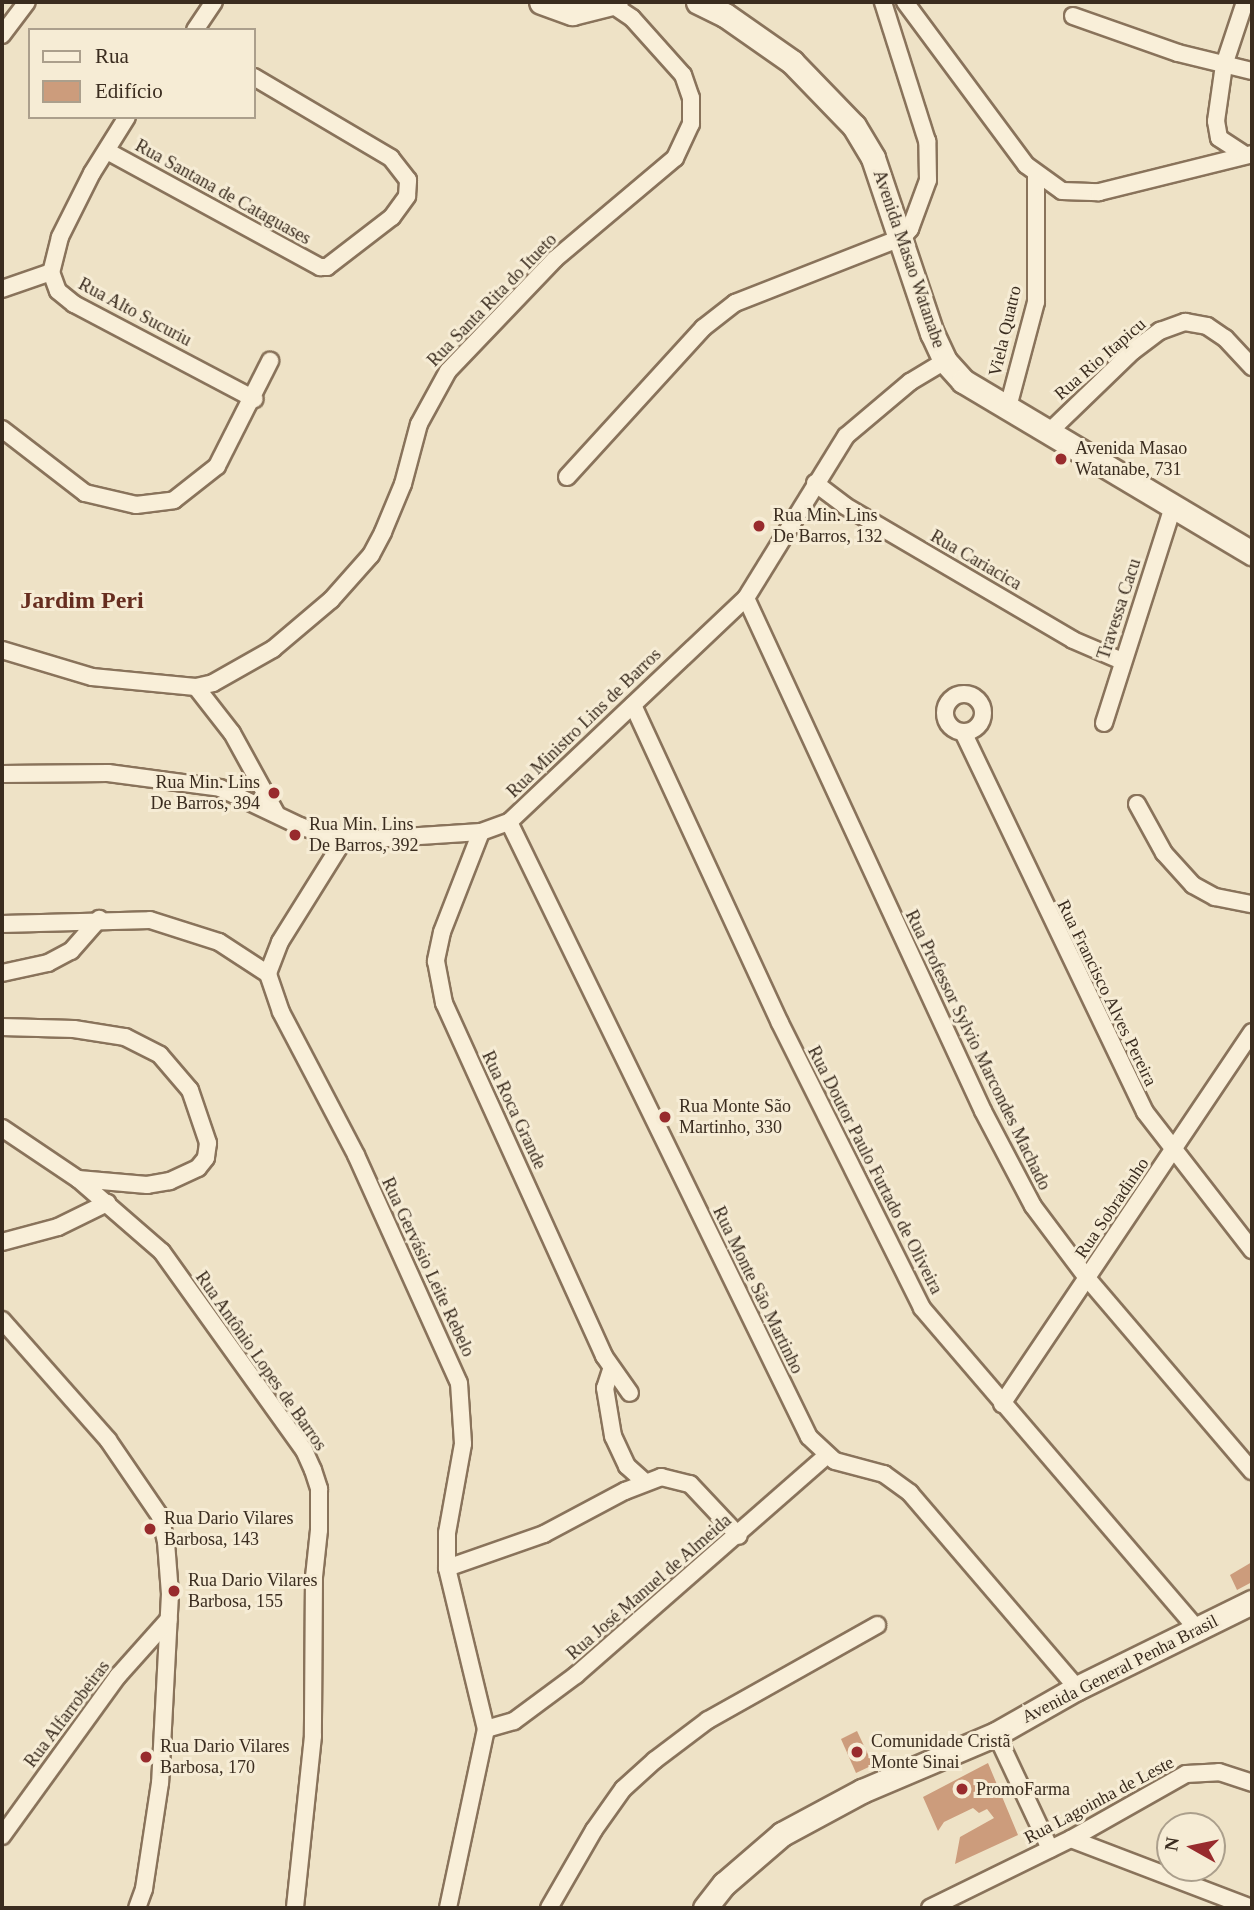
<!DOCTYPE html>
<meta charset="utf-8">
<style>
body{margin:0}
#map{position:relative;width:1254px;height:1910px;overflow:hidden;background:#eee2c6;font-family:"Times New Roman",serif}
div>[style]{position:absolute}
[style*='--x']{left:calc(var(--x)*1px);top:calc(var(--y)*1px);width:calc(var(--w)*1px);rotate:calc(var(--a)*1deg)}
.building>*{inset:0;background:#cc9c7c}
.roads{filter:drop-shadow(2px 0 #89735b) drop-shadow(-2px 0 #89735b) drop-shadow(0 2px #89735b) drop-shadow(0 -2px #89735b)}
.street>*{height:16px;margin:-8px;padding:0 8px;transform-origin:8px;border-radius:8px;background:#f9efd9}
.street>.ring{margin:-8px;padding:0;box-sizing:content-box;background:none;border:16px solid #f9efd9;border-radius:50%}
.secondary>*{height:23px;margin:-11.5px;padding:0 11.5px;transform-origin:11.5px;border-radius:11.5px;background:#f9efd9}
.dots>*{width:19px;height:19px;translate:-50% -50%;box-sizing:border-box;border:4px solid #f6ecd5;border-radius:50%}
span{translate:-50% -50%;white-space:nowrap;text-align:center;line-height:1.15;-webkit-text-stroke:6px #f6ecd5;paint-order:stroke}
.street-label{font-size:18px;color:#3a2c1f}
.poi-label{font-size:18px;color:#3a2c1f}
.left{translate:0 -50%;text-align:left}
.right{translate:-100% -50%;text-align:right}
.district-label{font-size:24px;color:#662d1f;font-weight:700}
.frame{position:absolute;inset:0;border:4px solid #3a2c1f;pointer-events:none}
.legend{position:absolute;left:28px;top:28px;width:228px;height:91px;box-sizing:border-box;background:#f6ecd5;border:2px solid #ab9f8c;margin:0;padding:9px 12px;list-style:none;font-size:21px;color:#3a2c1f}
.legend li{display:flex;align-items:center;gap:14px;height:35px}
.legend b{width:35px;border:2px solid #ab9f8c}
.north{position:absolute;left:1156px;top:1812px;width:70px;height:70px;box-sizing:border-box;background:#f6ecd5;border:2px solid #ab9f8c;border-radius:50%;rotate:279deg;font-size:19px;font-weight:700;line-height:28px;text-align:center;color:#3a2c1f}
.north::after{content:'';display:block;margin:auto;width:24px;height:32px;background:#982b2d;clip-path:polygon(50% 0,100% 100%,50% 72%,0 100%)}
</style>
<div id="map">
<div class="building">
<i style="clip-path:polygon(1252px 1562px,1252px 1582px,1237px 1590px,1230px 1575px)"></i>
<i style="clip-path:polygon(857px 1731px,873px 1765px,856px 1773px,841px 1739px)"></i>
<i style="clip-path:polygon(988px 1763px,1018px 1835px,955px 1864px,960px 1837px,994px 1818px,987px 1809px,979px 1813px,973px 1808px,944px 1822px,938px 1831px,923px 1797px)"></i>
</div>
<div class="roads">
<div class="street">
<i style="--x:905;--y:2;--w:203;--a:53.4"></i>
<i style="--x:1026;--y:165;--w:44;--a:35.8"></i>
<i style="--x:1062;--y:191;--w:37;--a:2"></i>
<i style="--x:1099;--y:192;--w:158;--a:-13.9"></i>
<i style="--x:1245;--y:2;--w:66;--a:108.4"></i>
<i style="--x:1224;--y:65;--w:57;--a:98.1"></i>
<i style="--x:1216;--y:121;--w:17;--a:80"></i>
<i style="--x:1219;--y:138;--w:31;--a:33"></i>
<i style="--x:1073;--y:16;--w:111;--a:19.4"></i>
<i style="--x:1178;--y:53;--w:76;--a:13.7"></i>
<i style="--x:195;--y:30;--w:34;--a:-56"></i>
<i style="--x:2;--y:35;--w:41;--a:-52.9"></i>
<i style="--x:127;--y:117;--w:66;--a:122"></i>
<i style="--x:92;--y:173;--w:72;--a:116.6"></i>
<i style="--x:60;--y:237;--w:36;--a:104"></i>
<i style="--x:51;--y:272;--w:20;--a:70"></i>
<i style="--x:58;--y:291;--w:21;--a:39"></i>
<i style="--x:74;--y:304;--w:204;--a:27.8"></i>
<i style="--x:107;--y:151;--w:243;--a:28.6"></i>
<i style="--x:320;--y:267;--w:7;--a:0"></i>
<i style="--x:327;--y:267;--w:82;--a:-37.6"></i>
<i style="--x:392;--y:217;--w:26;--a:-54"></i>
<i style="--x:407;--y:196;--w:16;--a:-86"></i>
<i style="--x:408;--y:180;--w:28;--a:-128"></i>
<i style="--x:391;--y:158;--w:159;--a:-149.4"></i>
<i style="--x:2;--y:289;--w:52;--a:-19.1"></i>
<i style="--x:1007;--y:411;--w:113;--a:-75.1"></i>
<i style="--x:1036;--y:302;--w:126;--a:-90"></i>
<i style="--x:2;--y:429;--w:105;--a:37.6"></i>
<i style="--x:85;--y:493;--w:52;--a:13.2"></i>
<i style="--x:136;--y:505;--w:38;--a:-7"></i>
<i style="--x:174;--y:500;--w:55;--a:-38.3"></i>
<i style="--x:217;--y:466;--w:118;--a:-63.2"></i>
<i style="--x:1048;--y:433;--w:118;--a:-44"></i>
<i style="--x:1133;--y:351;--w:34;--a:-37"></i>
<i style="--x:1160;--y:331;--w:27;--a:-20"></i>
<i style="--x:1185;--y:322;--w:22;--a:10"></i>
<i style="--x:1207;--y:326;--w:22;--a:34"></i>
<i style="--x:1225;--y:338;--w:40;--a:47"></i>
<i style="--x:567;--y:477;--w:202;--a:-47.6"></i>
<i style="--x:703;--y:328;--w:41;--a:-38"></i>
<i style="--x:735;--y:303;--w:180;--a:-21.4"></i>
<i style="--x:903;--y:237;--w:11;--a:-49"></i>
<i style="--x:910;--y:229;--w:52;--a:-69.8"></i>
<i style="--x:928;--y:180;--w:39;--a:-91"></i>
<i style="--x:927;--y:141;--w:146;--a:-107.6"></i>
<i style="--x:815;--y:483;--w:38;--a:37"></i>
<i style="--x:845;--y:506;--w:264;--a:30.4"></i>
<i style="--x:1073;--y:640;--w:53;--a:23.2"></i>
<i style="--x:746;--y:598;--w:565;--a:65.2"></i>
<i style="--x:983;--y:1111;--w:107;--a:62.2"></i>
<i style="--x:1033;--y:1206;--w:90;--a:53.1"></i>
<i style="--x:1087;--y:1278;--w:254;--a:49.5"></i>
<i style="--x:2;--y:650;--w:94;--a:16.7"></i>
<i style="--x:92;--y:677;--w:104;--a:5.5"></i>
<i style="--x:196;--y:687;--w:17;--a:-13"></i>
<i style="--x:213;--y:683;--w:69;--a:-29.5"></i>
<i style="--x:273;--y:649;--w:76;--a:-40.2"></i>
<i style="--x:331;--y:600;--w:60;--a:-48.4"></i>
<i style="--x:371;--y:555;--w:26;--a:-62"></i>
<i style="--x:383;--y:532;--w:52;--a:-67.4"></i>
<i style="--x:403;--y:484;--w:62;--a:-75.1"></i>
<i style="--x:419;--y:424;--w:60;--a:-61.3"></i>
<i style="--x:448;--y:371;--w:155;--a:-46.3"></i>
<i style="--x:555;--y:259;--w:157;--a:-40.1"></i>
<i style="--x:675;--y:158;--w:38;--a:-65"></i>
<i style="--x:691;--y:124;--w:26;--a:-90"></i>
<i style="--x:691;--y:98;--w:24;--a:-109"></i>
<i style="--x:683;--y:75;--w:76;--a:-131.8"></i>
<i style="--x:632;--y:18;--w:25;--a:-146"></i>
<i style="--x:196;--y:687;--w:58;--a:52"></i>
<i style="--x:232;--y:733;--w:91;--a:61.2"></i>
<i class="ring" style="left:945px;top:694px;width:22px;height:22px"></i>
<i style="--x:633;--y:705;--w:350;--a:65.2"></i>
<i style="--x:780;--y:1023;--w:318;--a:63.5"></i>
<i style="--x:922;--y:1308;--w:421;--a:49.4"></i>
<i style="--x:1104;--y:723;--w:227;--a:-72.3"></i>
<i style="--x:963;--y:732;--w:421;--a:64.4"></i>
<i style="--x:1145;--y:1112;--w:175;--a:52.2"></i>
<i style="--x:2;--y:774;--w:106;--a:-0.5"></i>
<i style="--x:108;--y:773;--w:113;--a:7.6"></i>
<i style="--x:220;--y:788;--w:89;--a:25.4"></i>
<i style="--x:300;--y:826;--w:46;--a:19.2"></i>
<i style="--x:343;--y:841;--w:138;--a:-3.7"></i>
<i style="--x:481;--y:832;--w:30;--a:-20"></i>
<i style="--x:509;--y:822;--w:326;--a:-43.4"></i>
<i style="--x:746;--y:598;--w:190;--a:-58.3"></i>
<i style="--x:846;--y:436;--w:84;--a:-40.2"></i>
<i style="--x:910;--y:382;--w:41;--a:-31"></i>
<i style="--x:1137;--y:804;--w:56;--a:61.1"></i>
<i style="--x:1164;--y:853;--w:43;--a:47.8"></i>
<i style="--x:1193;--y:885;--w:25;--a:29"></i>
<i style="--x:1215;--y:897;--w:38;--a:11"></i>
<i style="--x:509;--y:822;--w:684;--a:64"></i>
<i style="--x:809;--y:1437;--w:35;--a:43"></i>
<i style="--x:835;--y:1461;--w:51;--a:14.9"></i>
<i style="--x:884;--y:1474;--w:32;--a:36"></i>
<i style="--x:910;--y:1493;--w:257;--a:49.4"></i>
<i style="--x:481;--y:832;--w:107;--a:111.3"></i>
<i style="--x:442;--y:932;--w:30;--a:102"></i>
<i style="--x:436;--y:961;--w:43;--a:79.2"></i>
<i style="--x:444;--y:1003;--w:388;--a:65.6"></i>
<i style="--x:604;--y:1356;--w:45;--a:54.9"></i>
<i style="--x:343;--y:841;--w:119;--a:122"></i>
<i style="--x:280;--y:942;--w:34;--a:111"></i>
<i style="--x:268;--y:974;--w:40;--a:71.1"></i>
<i style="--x:281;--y:1012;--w:161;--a:62.3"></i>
<i style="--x:356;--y:1155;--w:250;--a:65.7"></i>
<i style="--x:459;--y:1383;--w:61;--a:86.2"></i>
<i style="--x:463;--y:1444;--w:90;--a:100.2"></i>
<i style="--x:447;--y:1533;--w:35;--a:90"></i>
<i style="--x:447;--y:1568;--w:166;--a:76.4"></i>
<i style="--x:486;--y:1729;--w:183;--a:102"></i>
<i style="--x:2;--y:924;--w:148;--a:-1.5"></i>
<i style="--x:150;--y:920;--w:72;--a:17.7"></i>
<i style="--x:219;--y:942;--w:59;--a:33.1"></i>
<i style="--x:2;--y:973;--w:47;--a:-12.3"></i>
<i style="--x:48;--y:963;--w:26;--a:-28"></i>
<i style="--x:71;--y:951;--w:43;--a:-48.8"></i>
<i style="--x:2;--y:1027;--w:72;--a:1.6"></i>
<i style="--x:74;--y:1029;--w:52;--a:8.9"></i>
<i style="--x:125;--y:1037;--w:39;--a:27"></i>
<i style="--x:160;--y:1055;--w:46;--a:49.4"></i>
<i style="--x:190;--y:1090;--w:56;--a:71.2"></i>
<i style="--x:208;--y:1143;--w:15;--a:98"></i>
<i style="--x:206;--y:1158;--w:13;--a:129"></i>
<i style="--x:198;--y:1168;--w:31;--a:155"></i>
<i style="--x:170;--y:1181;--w:23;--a:170"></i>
<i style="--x:147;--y:1185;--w:69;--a:-175"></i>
<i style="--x:2;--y:1128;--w:92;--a:33.9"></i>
<i style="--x:78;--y:1179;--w:111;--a:41"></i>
<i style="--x:162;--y:1252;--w:244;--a:54.4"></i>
<i style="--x:304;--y:1450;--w:22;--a:66"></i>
<i style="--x:313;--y:1470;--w:20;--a:72"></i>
<i style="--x:319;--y:1489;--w:41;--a:90"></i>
<i style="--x:319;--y:1530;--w:47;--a:96.1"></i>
<i style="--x:314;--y:1577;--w:159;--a:90.4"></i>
<i style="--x:313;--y:1736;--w:173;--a:96"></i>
<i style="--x:2;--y:1242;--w:58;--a:-15"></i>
<i style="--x:58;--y:1227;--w:55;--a:-26.1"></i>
<i style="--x:2;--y:1320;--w:160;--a:48.5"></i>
<i style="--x:108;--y:1440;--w:92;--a:55.6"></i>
<i style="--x:160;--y:1516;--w:27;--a:77"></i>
<i style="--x:166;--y:1542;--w:52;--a:85.6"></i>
<i style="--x:170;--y:1594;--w:189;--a:93"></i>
<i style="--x:160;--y:1783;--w:107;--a:98.6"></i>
<i style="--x:144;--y:1889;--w:20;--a:110"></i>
<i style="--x:611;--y:1370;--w:19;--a:108"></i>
<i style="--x:605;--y:1388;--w:49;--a:80.5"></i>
<i style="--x:613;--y:1436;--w:33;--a:65"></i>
<i style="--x:627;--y:1466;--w:24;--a:42"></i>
<i style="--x:1002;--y:1404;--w:448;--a:-56.1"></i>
<i style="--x:447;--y:1568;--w:103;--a:-19.3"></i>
<i style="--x:544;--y:1534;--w:92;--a:-28"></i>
<i style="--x:625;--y:1491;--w:39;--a:-21"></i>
<i style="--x:661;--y:1477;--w:30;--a:14"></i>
<i style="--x:690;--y:1484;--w:71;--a:46.7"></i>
<i style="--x:486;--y:1729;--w:29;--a:-16"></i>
<i style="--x:514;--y:1721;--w:77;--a:-36.6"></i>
<i style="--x:576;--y:1675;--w:332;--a:-41.2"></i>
<i style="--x:996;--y:1734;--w:127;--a:64.8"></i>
<i style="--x:2;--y:1836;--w:198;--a:-54.1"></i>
<i style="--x:118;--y:1676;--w:76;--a:-48.2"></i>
<i style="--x:1071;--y:1839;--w:194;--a:20.9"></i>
<i style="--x:549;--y:1908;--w:90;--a:-60"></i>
<i style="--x:594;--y:1830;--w:50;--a:-54.7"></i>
<i style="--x:623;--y:1789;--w:43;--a:-42.2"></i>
<i style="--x:655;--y:1760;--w:66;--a:-37"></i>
<i style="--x:708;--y:1720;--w:194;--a:-29.3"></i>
<i style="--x:930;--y:1908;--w:157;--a:-26.1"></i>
<i style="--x:1071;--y:1839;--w:132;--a:-29.5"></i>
<i style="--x:1186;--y:1774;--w:33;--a:-3"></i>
<i style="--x:1219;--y:1772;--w:35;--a:18"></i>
</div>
<div class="secondary">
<i style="--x:541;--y:2;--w:33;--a:20"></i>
<i style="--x:572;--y:13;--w:45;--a:-14"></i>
<i style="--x:698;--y:2;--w:30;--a:26"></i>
<i style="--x:725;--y:15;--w:82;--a:35"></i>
<i style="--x:792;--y:62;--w:89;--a:45.9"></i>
<i style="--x:854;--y:126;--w:37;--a:59"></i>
<i style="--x:873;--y:158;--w:185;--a:71.4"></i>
<i style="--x:932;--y:333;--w:31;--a:65"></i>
<i style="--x:945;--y:361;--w:27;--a:48"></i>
<i style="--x:963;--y:381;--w:336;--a:30.8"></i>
<i style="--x:705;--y:1908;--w:31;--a:-52"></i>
<i style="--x:724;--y:1884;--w:77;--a:-40.8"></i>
<i style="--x:782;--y:1834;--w:91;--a:-28.3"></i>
<i style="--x:862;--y:1791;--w:146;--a:-23"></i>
<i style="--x:996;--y:1734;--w:93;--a:-29.6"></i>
<i style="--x:1077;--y:1688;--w:195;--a:-26.2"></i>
</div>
</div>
<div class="dots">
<i style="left:1061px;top:459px;background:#982b2d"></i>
<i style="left:759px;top:526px;background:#982b2d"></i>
<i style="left:274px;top:793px;background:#982b2d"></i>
<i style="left:295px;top:835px;background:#982b2d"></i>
<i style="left:665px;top:1117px;background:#982b2d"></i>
<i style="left:150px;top:1529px;background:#982b2d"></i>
<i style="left:174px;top:1591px;background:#982b2d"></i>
<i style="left:857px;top:1752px;background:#982b2d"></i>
<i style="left:146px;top:1757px;background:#982b2d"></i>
<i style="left:962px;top:1789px;background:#982b2d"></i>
</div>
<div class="street-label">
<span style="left:223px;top:192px;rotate:29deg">Rua Santana de Cataguases</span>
<span style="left:909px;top:259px;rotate:71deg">Avenida Masao Watanabe</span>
<span style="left:492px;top:300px;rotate:-46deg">Rua Santa Rita do Itueto</span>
<span style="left:135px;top:312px;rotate:28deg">Rua Alto Sucuriu</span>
<span style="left:1005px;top:331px;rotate:-77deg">Viela Quatro</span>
<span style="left:1100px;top:359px;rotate:-41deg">Rua Rio Itapicu</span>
<span style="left:976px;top:560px;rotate:30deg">Rua Cariacica</span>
<span style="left:1119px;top:609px;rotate:-72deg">Travessa Cacu</span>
<span style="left:584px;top:723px;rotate:-44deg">Rua Ministro Lins de Barros</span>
<span style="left:1107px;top:993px;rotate:64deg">Rua Francisco Alves Pereira</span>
<span style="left:978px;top:1050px;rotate:64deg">Rua Professor Sylvio Marcondes Machado</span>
<span style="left:514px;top:1110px;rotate:65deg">Rua Roca Grande</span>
<span style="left:875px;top:1170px;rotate:63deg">Rua Doutor Paulo Furtado de Oliveira</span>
<span style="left:1112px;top:1208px;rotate:-56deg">Rua Sobradinho</span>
<span style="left:428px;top:1267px;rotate:65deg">Rua Gervásio Leite Rebelo</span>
<span style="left:758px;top:1290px;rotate:64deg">Rua Monte São Martinho</span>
<span style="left:261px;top:1361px;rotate:55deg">Rua Antônio Lopes de Barros</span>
<span style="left:649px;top:1587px;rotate:-41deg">Rua José Manuel de Almeida</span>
<span style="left:1120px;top:1669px;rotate:-27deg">Avenida General Penha Brasil</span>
<span style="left:67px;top:1714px;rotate:-53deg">Rua Alfarrobeiras</span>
<span style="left:1099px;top:1800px;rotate:-28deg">Rua Lagoinha de Leste</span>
</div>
<div class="poi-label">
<span class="left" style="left:1075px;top:459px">Avenida Masao<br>Watanabe, 731</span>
<span class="left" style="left:773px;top:526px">Rua Min. Lins<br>De Barros, 132</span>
<span class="right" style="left:260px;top:793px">Rua Min. Lins<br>De Barros, 394</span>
<span class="left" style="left:309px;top:835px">Rua Min. Lins<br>De Barros, 392</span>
<span class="left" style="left:679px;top:1117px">Rua Monte São<br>Martinho, 330</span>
<span class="left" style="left:164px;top:1529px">Rua Dario Vilares<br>Barbosa, 143</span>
<span class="left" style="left:188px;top:1591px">Rua Dario Vilares<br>Barbosa, 155</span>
<span class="left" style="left:871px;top:1752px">Comunidade Cristã<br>Monte Sinai</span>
<span class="left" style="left:160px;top:1757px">Rua Dario Vilares<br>Barbosa, 170</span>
<span class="left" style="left:976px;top:1789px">PromoFarma</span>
</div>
<div class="district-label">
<span style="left:82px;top:601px">Jardim Peri</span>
</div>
<div class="frame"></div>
<ul class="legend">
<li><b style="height:9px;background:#f9efd9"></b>Rua</li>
<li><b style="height:19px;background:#cc9c7c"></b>Edifício</li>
</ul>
<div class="north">N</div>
</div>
